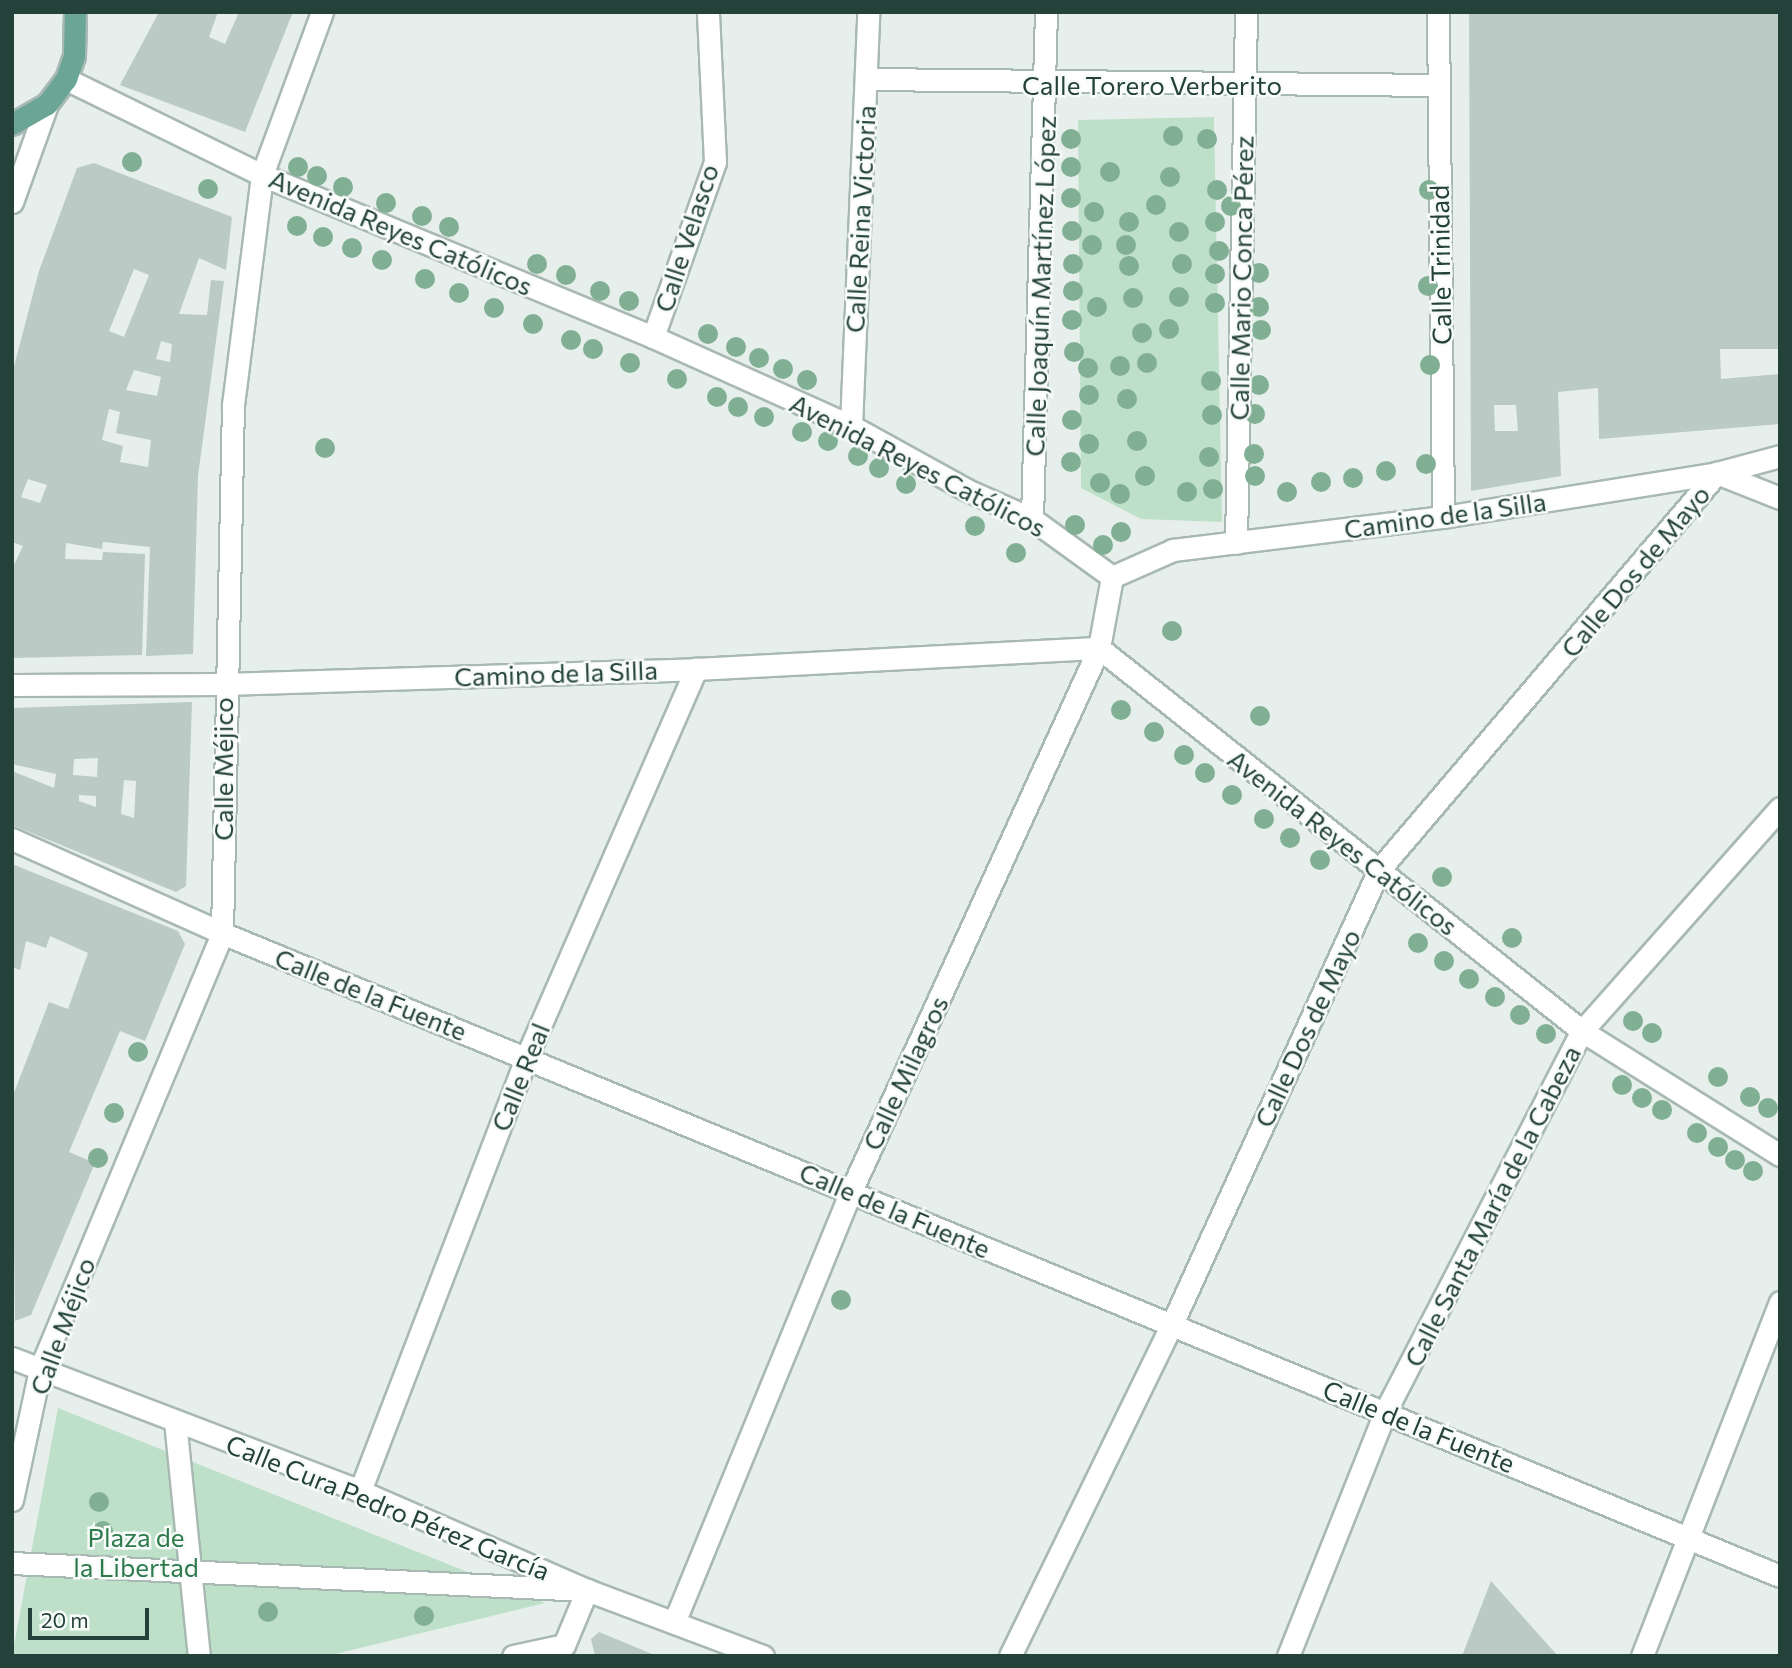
<!DOCTYPE html>
<meta charset="utf-8">
<style>
body{margin:0}
#map{position:relative;width:1792px;height:1668px;overflow:hidden;background:#e6efeb;font-family:Commissioner,sans-serif}
div>[style]{position:absolute}
[style*='--x']{left:calc(var(--x)*1px);top:calc(var(--y)*1px);width:calc(var(--w)*1px);rotate:calc(var(--a)*1deg)}
.green>*{inset:0;background:#bfe0c8}
.building>*{inset:0;background:#bbcac4}
.roads{filter:drop-shadow(2px 0 #a8b8b2) drop-shadow(-2px 0 #a8b8b2) drop-shadow(0 2px #a8b8b2) drop-shadow(0 -2px #a8b8b2)}
.street>*{height:21px;margin:-10.5px;padding:0 10.5px;transform-origin:10.5px;border-radius:10.5px;background:#fff}
.primary>*{height:21px;margin:-10.5px;padding:0 10.5px;transform-origin:10.5px;border-radius:10.5px;background:#6aa596}
.trees>*{width:20px;height:20px;margin:-10px;border-radius:50%;background:#80af93}
span{translate:-50% -50%;white-space:nowrap;text-align:center;line-height:1.15;-webkit-text-stroke:5px #f7fbf9;paint-order:stroke}
.street-label{font-size:26px;color:#24423a}
.park-label{font-size:26px;color:#2d7a4b}
.frame{position:absolute;inset:0;border:14px solid #24423a;pointer-events:none}
.scale{position:absolute;left:28px;top:1608px;width:121px;height:32px;box-sizing:border-box;border:4px solid #24423a;border-top:0;padding-left:9px;font-size:21px;line-height:24px;white-space:nowrap;color:#24423a;-webkit-text-stroke:5px #f7fbf9;paint-order:stroke}
</style>
<div id="map">
<div class="green">
<i style="clip-path:polygon(1214px 117px,1222px 522px,1141px 519px,1081px 488px,1078px 120px)"></i>
<i style="clip-path:polygon(58px 1408px,545px 1603px,327px 1656px,12px 1656px)"></i>
</div>
<div class="building">
<i style="clip-path:polygon(159px 12px,218px 12px,209px 37px,225px 44px,239px 12px,293px 12px,245px 132px,120px 85px)"></i>
<i style="clip-path:polygon(evenodd,1469px 12px,1780px 12px,1780px 349px,1720px 349px,1721px 379px,1780px 374px,1780px 424px,1599px 439px,1598px 388px,1558px 392px,1561px 476px,1471px 491px,1469px 12px,1494px 405px,1516px 405px,1518px 431px,1495px 431px,1494px 405px)"></i>
<i style="clip-path:polygon(evenodd,94px 163px,232px 217px,226px 270px,199px 258px,179px 314px,207px 315px,211px 280px,224px 281px,198px 476px,193px 654px,146px 656px,150px 547px,103px 542px,102px 549px,66px 543px,65px 559px,102px 560px,103px 552px,145px 554px,142px 655px,12px 658px,12px 569px,23px 546px,12px 542px,12px 374px,39px 271px,77px 168px,94px 163px,134px 269px,149px 275px,124px 337px,109px 331px,134px 269px,94px 163px,161px 341px,172px 344px,170px 362px,156px 359px,161px 341px,94px 163px,134px 370px,161px 377px,157px 396px,126px 390px,134px 370px,94px 163px,109px 409px,120px 412px,116px 433px,151px 440px,148px 467px,120px 462px,123px 446px,102px 440px,109px 409px,94px 163px,28px 479px,47px 485px,40px 503px,21px 497px,28px 479px)"></i>
<i style="clip-path:polygon(evenodd,192px 702px,186px 886px,176px 892px,12px 825px,12px 771px,54px 788px,56px 774px,12px 764px,12px 708px,192px 702px,98px 758px,97px 777px,73px 775px,74px 759px,98px 758px,192px 702px,124px 780px,136px 781px,134px 818px,121px 814px,124px 780px,192px 702px,79px 795px,96px 796px,96px 807px,79px 801px,79px 795px)"></i>
<i style="clip-path:polygon(12px 864px,178px 931px,185px 944px,145px 1041px,120px 1031px,69px 1152px,95px 1163px,31px 1315px,15px 1321px,12px 1098px,49px 1002px,68px 1009px,88px 953px,50px 936px,46px 948px,26px 941px,20px 970px,12px 967px)"></i>
<i style="clip-path:polygon(1491px 1581px,1558px 1656px,1462px 1656px)"></i>
<i style="clip-path:polygon(599px 1632px,657px 1656px,595px 1656px,591px 1639px)"></i>
</div>
<div class="roads">
<div class="street">
<i style="--x:1438;--y:12;--w:505;--a:89.43"></i>
<i style="--x:66;--y:79;--w:218;--a:26.1"></i>
<i style="--x:262;--y:175;--w:423;--a:22.5"></i>
<i style="--x:653;--y:337;--w:217;--a:24.2"></i>
<i style="--x:851;--y:426;--w:132;--a:28.9"></i>
<i style="--x:967;--y:490;--w:71;--a:24"></i>
<i style="--x:1032;--y:519;--w:99;--a:35.9"></i>
<i style="--x:1112;--y:577;--w:72;--a:100.4"></i>
<i style="--x:1099;--y:648;--w:616;--a:38.41"></i>
<i style="--x:1582;--y:1031;--w:234;--a:32.1"></i>
<i style="--x:866;--y:79;--w:572;--a:0.6"></i>
<i style="--x:12;--y:202;--w:104;--a:-70.3"></i>
<i style="--x:653;--y:337;--w:186;--a:-70.5"></i>
<i style="--x:715;--y:162;--w:150;--a:-92.7"></i>
<i style="--x:851;--y:426;--w:414;--a:-87.6"></i>
<i style="--x:1032;--y:519;--w:507;--a:-88.42"></i>
<i style="--x:1236;--y:543;--w:531;--a:-88.92"></i>
<i style="--x:1112;--y:577;--w:67;--a:-23.9"></i>
<i style="--x:1173;--y:550;--w:272;--a:-7"></i>
<i style="--x:1443;--y:517;--w:278;--a:-9.1"></i>
<i style="--x:1717;--y:473;--w:65;--a:-15.1"></i>
<i style="--x:12;--y:685;--w:212;--a:-0.3"></i>
<i style="--x:224;--y:684;--w:472;--a:-1.8"></i>
<i style="--x:696;--y:669;--w:404;--a:-3"></i>
<i style="--x:1099;--y:648;--w:597;--a:114.55"></i>
<i style="--x:851;--y:1191;--w:464;--a:112.3"></i>
<i style="--x:12;--y:839;--w:230;--a:24.1"></i>
<i style="--x:222;--y:933;--w:1685;--a:22.43"></i>
<i style="--x:12;--y:1358;--w:373;--a:20.9"></i>
<i style="--x:360;--y:1491;--w:248;--a:23.6"></i>
<i style="--x:587;--y:1590;--w:188;--a:20.6"></i>
<i style="--x:175;--y:1421;--w:236;--a:84.2"></i>
<i style="--x:360;--y:1491;--w:464;--a:-69"></i>
<i style="--x:526;--y:1058;--w:425;--a:-66.4"></i>
<i style="--x:12;--y:1500;--w:134;--a:-77.9"></i>
<i style="--x:40;--y:1369;--w:472;--a:-67.3"></i>
<i style="--x:222;--y:933;--w:528;--a:-88.81"></i>
<i style="--x:233;--y:405;--w:232;--a:-82.8"></i>
<i style="--x:262;--y:175;--w:174;--a:-69.8"></i>
<i style="--x:12;--y:1563;--w:576;--a:2.69"></i>
<i style="--x:587;--y:1590;--w:60;--a:112.7"></i>
<i style="--x:564;--y:1645;--w:52;--a:167.8"></i>
<i style="--x:1010;--y:1656;--w:369;--a:-64"></i>
<i style="--x:1172;--y:1324;--w:498;--a:-65.5"></i>
<i style="--x:1378;--y:871;--w:523;--a:-49.58"></i>
<i style="--x:1717;--y:473;--w:68;--a:21.6"></i>
<i style="--x:1288;--y:1656;--w:263;--a:-68.3"></i>
<i style="--x:1385;--y:1412;--w:429;--a:-62.7"></i>
<i style="--x:1582;--y:1031;--w:298;--a:-48.4"></i>
<i style="--x:1642;--y:1656;--w:380;--a:-68.7"></i>
</div>
<div class="primary">
<i style="--x:12;--y:124;--w:40;--a:-29.7"></i>
<i style="--x:47;--y:104;--w:31;--a:-53"></i>
<i style="--x:66;--y:79;--w:24;--a:-71"></i>
<i style="--x:74;--y:56;--w:44;--a:-88.7"></i>
</div>
</div>
<div class="trees">
<i style="left:1173px;top:136px"></i>
<i style="left:1071px;top:139px"></i>
<i style="left:1207px;top:139px"></i>
<i style="left:132px;top:162px"></i>
<i style="left:298px;top:167px"></i>
<i style="left:1071px;top:167px"></i>
<i style="left:1110px;top:172px"></i>
<i style="left:317px;top:176px"></i>
<i style="left:1170px;top:177px"></i>
<i style="left:343px;top:187px"></i>
<i style="left:208px;top:189px"></i>
<i style="left:1217px;top:190px"></i>
<i style="left:1429px;top:190px"></i>
<i style="left:1071px;top:198px"></i>
<i style="left:386px;top:203px"></i>
<i style="left:1156px;top:205px"></i>
<i style="left:1231px;top:206px"></i>
<i style="left:1094px;top:212px"></i>
<i style="left:422px;top:216px"></i>
<i style="left:1129px;top:222px"></i>
<i style="left:1215px;top:222px"></i>
<i style="left:297px;top:226px"></i>
<i style="left:449px;top:227px"></i>
<i style="left:1072px;top:231px"></i>
<i style="left:1179px;top:232px"></i>
<i style="left:323px;top:237px"></i>
<i style="left:1092px;top:245px"></i>
<i style="left:1126px;top:245px"></i>
<i style="left:352px;top:248px"></i>
<i style="left:1219px;top:251px"></i>
<i style="left:382px;top:260px"></i>
<i style="left:537px;top:264px"></i>
<i style="left:1073px;top:264px"></i>
<i style="left:1182px;top:264px"></i>
<i style="left:1129px;top:266px"></i>
<i style="left:1259px;top:273px"></i>
<i style="left:1215px;top:274px"></i>
<i style="left:566px;top:275px"></i>
<i style="left:425px;top:279px"></i>
<i style="left:1428px;top:286px"></i>
<i style="left:600px;top:291px"></i>
<i style="left:1073px;top:291px"></i>
<i style="left:459px;top:293px"></i>
<i style="left:1179px;top:297px"></i>
<i style="left:1133px;top:298px"></i>
<i style="left:629px;top:301px"></i>
<i style="left:1215px;top:303px"></i>
<i style="left:1097px;top:307px"></i>
<i style="left:1259px;top:307px"></i>
<i style="left:494px;top:308px"></i>
<i style="left:1072px;top:320px"></i>
<i style="left:533px;top:324px"></i>
<i style="left:1169px;top:329px"></i>
<i style="left:1261px;top:330px"></i>
<i style="left:1142px;top:333px"></i>
<i style="left:708px;top:334px"></i>
<i style="left:571px;top:340px"></i>
<i style="left:736px;top:347px"></i>
<i style="left:593px;top:349px"></i>
<i style="left:1074px;top:352px"></i>
<i style="left:759px;top:358px"></i>
<i style="left:630px;top:363px"></i>
<i style="left:1147px;top:363px"></i>
<i style="left:1430px;top:365px"></i>
<i style="left:1120px;top:366px"></i>
<i style="left:1088px;top:368px"></i>
<i style="left:783px;top:369px"></i>
<i style="left:677px;top:379px"></i>
<i style="left:807px;top:380px"></i>
<i style="left:1211px;top:381px"></i>
<i style="left:1259px;top:385px"></i>
<i style="left:1089px;top:395px"></i>
<i style="left:717px;top:397px"></i>
<i style="left:1127px;top:399px"></i>
<i style="left:738px;top:407px"></i>
<i style="left:1255px;top:414px"></i>
<i style="left:1212px;top:415px"></i>
<i style="left:764px;top:417px"></i>
<i style="left:1072px;top:420px"></i>
<i style="left:802px;top:432px"></i>
<i style="left:828px;top:441px"></i>
<i style="left:1137px;top:441px"></i>
<i style="left:1089px;top:444px"></i>
<i style="left:325px;top:448px"></i>
<i style="left:1254px;top:454px"></i>
<i style="left:858px;top:456px"></i>
<i style="left:1209px;top:457px"></i>
<i style="left:1071px;top:462px"></i>
<i style="left:1426px;top:464px"></i>
<i style="left:879px;top:468px"></i>
<i style="left:1386px;top:471px"></i>
<i style="left:1145px;top:476px"></i>
<i style="left:1255px;top:476px"></i>
<i style="left:1353px;top:478px"></i>
<i style="left:1321px;top:482px"></i>
<i style="left:1100px;top:483px"></i>
<i style="left:906px;top:484px"></i>
<i style="left:1213px;top:489px"></i>
<i style="left:1187px;top:492px"></i>
<i style="left:1287px;top:492px"></i>
<i style="left:1120px;top:494px"></i>
<i style="left:1075px;top:525px"></i>
<i style="left:975px;top:526px"></i>
<i style="left:1121px;top:532px"></i>
<i style="left:1103px;top:545px"></i>
<i style="left:1016px;top:553px"></i>
<i style="left:1172px;top:631px"></i>
<i style="left:1121px;top:710px"></i>
<i style="left:1260px;top:716px"></i>
<i style="left:1154px;top:732px"></i>
<i style="left:1184px;top:755px"></i>
<i style="left:1205px;top:773px"></i>
<i style="left:1232px;top:795px"></i>
<i style="left:1264px;top:819px"></i>
<i style="left:1290px;top:838px"></i>
<i style="left:1320px;top:860px"></i>
<i style="left:1442px;top:877px"></i>
<i style="left:1512px;top:938px"></i>
<i style="left:1418px;top:943px"></i>
<i style="left:1444px;top:961px"></i>
<i style="left:1469px;top:979px"></i>
<i style="left:1495px;top:997px"></i>
<i style="left:1520px;top:1015px"></i>
<i style="left:1633px;top:1021px"></i>
<i style="left:1652px;top:1033px"></i>
<i style="left:1546px;top:1034px"></i>
<i style="left:138px;top:1052px"></i>
<i style="left:1718px;top:1077px"></i>
<i style="left:1622px;top:1085px"></i>
<i style="left:1750px;top:1097px"></i>
<i style="left:1642px;top:1098px"></i>
<i style="left:1768px;top:1108px"></i>
<i style="left:1662px;top:1110px"></i>
<i style="left:114px;top:1113px"></i>
<i style="left:1697px;top:1133px"></i>
<i style="left:1718px;top:1147px"></i>
<i style="left:98px;top:1158px"></i>
<i style="left:1735px;top:1160px"></i>
<i style="left:1753px;top:1171px"></i>
<i style="left:841px;top:1300px"></i>
<i style="left:99px;top:1502px"></i>
<i style="left:103px;top:1531px"></i>
<i style="left:268px;top:1612px"></i>
<i style="left:424px;top:1616px"></i>
</div>
<div class="street-label">
<span style="left:1152px;top:85px">Calle Torero Verberito</span>
<span style="left:860px;top:219px;rotate:-87deg">Calle Reina Victoria</span>
<span style="left:401px;top:232px;rotate:23deg">Avenida Reyes Católicos</span>
<span style="left:686px;top:238px;rotate:-72deg">Calle Velasco</span>
<span style="left:1440px;top:265px;rotate:-91deg">Calle Trinidad</span>
<span style="left:1241px;top:278px;rotate:-89deg">Calle Mario Conca Pérez</span>
<span style="left:1040px;top:286px;rotate:-88deg">Calle Joaquín Martínez López</span>
<span style="left:918px;top:465px;rotate:27deg">Avenida Reyes Católicos</span>
<span style="left:1445px;top:515px;rotate:-8deg">Camino de la Silla</span>
<span style="left:1635px;top:571px;rotate:-50deg">Calle Dos de Mayo</span>
<span style="left:556px;top:673px;rotate:-2deg">Camino de la Silla</span>
<span style="left:223px;top:769px;rotate:-90deg">Calle Méjico</span>
<span style="left:1343px;top:842px;rotate:38deg">Avenida Reyes Católicos</span>
<span style="left:371px;top:994px;rotate:22deg">Calle de la Fuente</span>
<span style="left:1307px;top:1028px;rotate:-65deg">Calle Dos de Mayo</span>
<span style="left:905px;top:1073px;rotate:-65deg">Calle Milagros</span>
<span style="left:520px;top:1077px;rotate:-68deg">Calle Real</span>
<span style="left:1492px;top:1206px;rotate:-63deg">Calle Santa María de la Cabeza</span>
<span style="left:895px;top:1210px;rotate:23deg">Calle de la Fuente</span>
<span style="left:62px;top:1326px;rotate:-70deg">Calle Méjico</span>
<span style="left:1419px;top:1426px;rotate:22deg">Calle de la Fuente</span>
<span style="left:388px;top:1507px;rotate:22deg">Calle Cura Pedro Pérez García</span>
</div>
<div class="park-label">
<span style="left:136px;top:1552px">Plaza de<br>la Libertad</span>
</div>
<div class="frame"></div>
<div class="scale">20 m</div>
</div>
